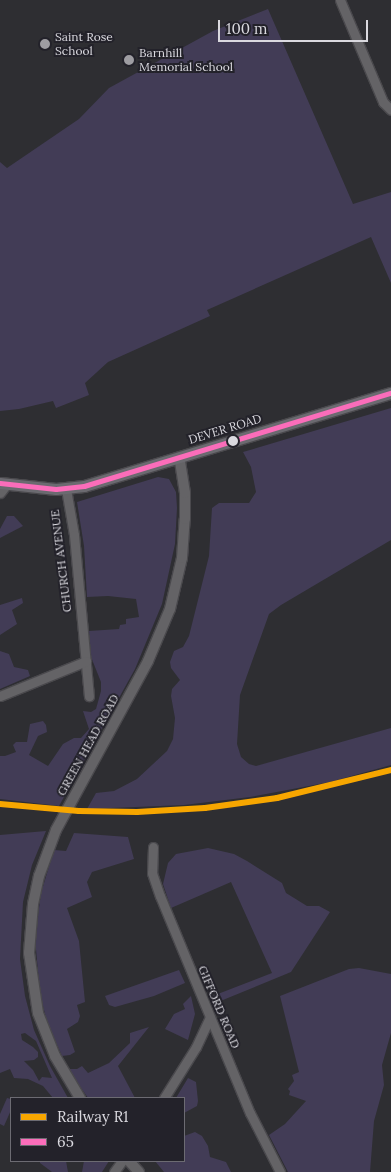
<!DOCTYPE html>
<style>
body{margin:0}
#map{position:relative;width:391px;height:1172px;overflow:hidden;background:#2e2e32;font-family:Lora,serif}
div>[style]{position:absolute}
[style*='--x']{left:calc(var(--x)*1px);top:calc(var(--y)*1px);width:calc(var(--w)*1px);rotate:calc(var(--a)*1deg)}
.green>*{inset:0;background:#423c56}
.roads{filter:drop-shadow(1px 0 #4a494d) drop-shadow(-1px 0 #4a494d) drop-shadow(0 1px #4a494d) drop-shadow(0 -1px #4a494d)}
.minor>*{height:9px;margin:-4.5px;padding:0 4.5px;transform-origin:4.5px;border-radius:4.5px;background:#646366}
.tertiary>*{height:10px;margin:-5px;padding:0 5px;transform-origin:5px;border-radius:5px;background:#646366}
.secondary>*{height:11px;margin:-5.5px;padding:0 5.5px;transform-origin:5.5px;border-radius:5.5px;background:#6b6a70}
.bus-1>*{height:5px;margin:-2.5px;padding:0 2.5px;transform-origin:2.5px;border-radius:2.5px;background:#fb6dba}
.rail-1>*{height:6px;margin:-3px;padding:0 3px;transform-origin:3px;border-radius:3px;background:#f7a600}
.dots>*{width:14px;height:14px;translate:-50% -50%;box-sizing:border-box;border:2px solid #23222a;border-radius:50%}
span{translate:-50% -50%;white-space:nowrap;text-align:center;line-height:1.15;-webkit-text-stroke:4px #23222a;paint-order:stroke}
.poi-label{font-size:12px;color:#dad9df}
.left{translate:0 -50%;text-align:left}
.street-label{font-size:12px;color:#dad9df}
.legend{position:absolute;left:10px;top:1097px;width:175px;height:65px;box-sizing:border-box;background:#23222a;border:1px solid #6c6b72;margin:0;padding:6px 9px;list-style:none;font-size:15px;color:#dad9df}
.legend li{display:flex;align-items:center;gap:10px;height:25px}
.legend b{width:25px;border:1px solid #6c6b72}
.scale{position:absolute;left:218px;top:20px;width:150px;height:22px;box-sizing:border-box;border:2px solid #dad9df;border-top:0;padding-left:6px;font-size:15px;line-height:18px;white-space:nowrap;color:#dad9df;-webkit-text-stroke:4px #23222a;paint-order:stroke}
</style>
<div id="map">
<div class="green">
<i style="clip-path:polygon(268px 9px,353px 204px,391px 192px,391px 283px,371px 237px,207px 310px,210px 316px,108px 362px,85px 383px,89px 395px,56px 408px,53px 401px,19px 409px,0 411px,0 162px,7px 168px,79px 119px,109px 88px,213px 31px)"></i>
<i style="clip-path:polygon(391px 408px,391px 540px,281px 605px,269px 614px,240px 695px,237px 744px,241px 757px,249px 764px,256px 766px,391px 728px,391px 765px,330px 782px,250px 797px,184px 805px,87px 809px,96px 793px,114px 791px,137px 779px,167px 751px,173px 739px,175px 718px,171px 696px,172px 689px,180px 680px,171px 668px,170px 662px,174px 651px,183px 647px,189px 636px,209px 556px,212px 508px,219px 503px,249px 503px,256px 492px,251px 467px,243px 452px)"></i>
<i style="clip-path:polygon(158px 477px,169px 479px,176px 492px,177px 508px,175px 544px,162px 604px,135px 669px,59px 806px,0 799px,0 756px,5px 756px,16px 752px,13px 745px,16px 742px,27px 742px,30px 724px,43px 721px,46px 725px,47px 732px,38px 736px,29px 755px,48px 766px,63px 744px,74px 738px,81px 738px,89px 729px,83px 711px,91px 712px,96px 709px,101px 691px,101px 682px,91px 657px,89px 631px,119px 629px,120px 625px,126px 624px,126px 619px,139px 617px,136px 599px,108px 596px,87px 597px,84px 546px,77px 502px)"></i>
<i style="clip-path:polygon(7px 516px,14px 516px,23px 526px,0 538px,0 529px)"></i>
<i style="clip-path:polygon(22px 598px,23px 603px,12px 610px,17px 624px,0 635px,0 605px)"></i>
<i style="clip-path:polygon(0 651px,9px 654px,14px 667px,28px 670px,30px 676px,0 689px)"></i>
<i style="clip-path:polygon(evenodd,46px 831px,32px 865px,23px 902px,20px 959px,25px 996px,34px 1030px,50px 1066px,68px 1098px,53px 1098px,43px 1086px,28px 1079px,14px 1078px,10px 1069px,0 1073px,0 835px,46px 831px,25px 1033px,36px 1041px,52px 1078px,42px 1077px,39px 1081px,33px 1070px,24px 1061px,34px 1060px,38px 1057px,38px 1052px,33px 1047px,22px 1040px,21px 1034px,25px 1033px)"></i>
<i style="clip-path:polygon(74px 833px,128px 837px,134px 859px,92px 872px,87px 882px,92px 897px,67px 908px,79px 941px,85px 1002px,77px 1005px,80px 1016px,78px 1022px,67px 1029px,75px 1052px,70px 1055px,62px 1056px,47px 1022px,40px 994px,35px 938px,41px 893px,54px 850px,66px 851px)"></i>
<i style="clip-path:polygon(208px 848px,234px 854px,247px 861px,282px 883px,286px 893px,307px 906px,319px 906px,330px 912px,291px 972px,218px 1002px,214px 1002px,210px 997px,272px 973px,231px 882px,171px 908px,163px 884px,168px 863px,176px 854px)"></i>
<i style="clip-path:polygon(359px 968px,391px 974px,391px 1033px,382px 1065px,384px 1085px,374px 1121px,370px 1172px,288px 1172px,269px 1135px,285px 1124px,306px 1101px,289px 1095px,290px 1091px,288px 1089px,294px 1081px,292px 1075px,299px 1072px,280px 996px,349px 969px)"></i>
<i style="clip-path:polygon(179px 970px,185px 983px,154px 996px,115px 1007px,109px 1005px,105px 996px)"></i>
<i style="clip-path:polygon(191px 996px,195px 1014px,188px 1040px,165px 1029px,174px 1014px,185px 1009px,183px 1004px)"></i>
<i style="clip-path:polygon(149px 1027px,118px 1066px,135px 1098px,88px 1098px,68px 1069px,77px 1069px,82px 1066px,88px 1073px,109px 1063px,130px 1043px,130px 1033px)"></i>
<i style="clip-path:polygon(188px 1078px,196px 1082px,198px 1101px,197px 1106px,184px 1113px,184px 1098px,176px 1098px)"></i>
<i style="clip-path:polygon(7px 1098px,11px 1099px,11px 1110px,4px 1126px,0 1124px,0 1114px)"></i>
<i style="clip-path:polygon(195px 1132px,202px 1136px,208px 1146px,210px 1157px,226px 1162px,231px 1172px,164px 1172px,155px 1161px,184px 1161px,184px 1136px)"></i>
<i style="clip-path:polygon(40px 1161px,66px 1161px,68px 1172px,52px 1172px,40px 1163px)"></i>
<i style="clip-path:polygon(84px 1161px,109px 1161px,102px 1172px,82px 1172px)"></i>
</div>
<div class="roads">
<div class="minor">
<i style="--x:340;--y:0;--w:111;--a:67.1"></i>
<i style="--x:383;--y:102;--w:11;--a:45"></i>
<i style="--x:66;--y:489;--w:47;--a:80.1"></i>
<i style="--x:74;--y:535;--w:162;--a:84.7"></i>
<i style="--x:0;--y:493;--w:11;--a:-52"></i>
<i style="--x:0;--y:696;--w:93;--a:-22.1"></i>
<i style="--x:153;--y:847;--w:26;--a:92"></i>
<i style="--x:152;--y:873;--w:24;--a:71"></i>
<i style="--x:160;--y:896;--w:235;--a:67.5"></i>
<i style="--x:250;--y:1113;--w:66;--a:63"></i>
<i style="--x:164;--y:1098;--w:60;--a:-57.9"></i>
<i style="--x:196;--y:1047;--w:33;--a:-65"></i>
<i style="--x:114;--y:1172;--w:14;--a:-54"></i>
</div>
<div class="tertiary">
<i style="--x:80;--y:1098;--w:49;--a:-120.8"></i>
<i style="--x:55;--y:1056;--w:46;--a:-111.6"></i>
<i style="--x:38;--y:1013;--w:61;--a:-98.5"></i>
<i style="--x:29;--y:953;--w:49;--a:-85.3"></i>
<i style="--x:33;--y:904;--w:29;--a:-78"></i>
<i style="--x:39;--y:876;--w:49;--a:-69.7"></i>
<i style="--x:56;--y:830;--w:192;--a:-61.4"></i>
<i style="--x:148;--y:661;--w:56;--a:-67.1"></i>
<i style="--x:170;--y:609;--w:52;--a:-76.8"></i>
<i style="--x:182;--y:558;--w:39;--a:-86"></i>
<i style="--x:185;--y:519;--w:26;--a:-90"></i>
<i style="--x:185;--y:493;--w:36;--a:-99"></i>
<i style="--x:129;--y:1161;--w:15;--a:48"></i>
</div>
<div class="secondary">
<i style="--x:0;--y:483;--w:56;--a:6.1"></i>
<i style="--x:56;--y:489;--w:28;--a:-6"></i>
<i style="--x:84;--y:486;--w:321;--a:-16.9"></i>
</div>
</div>
<div class="bus-1">
<i style="--x:0;--y:483;--w:56;--a:6.1"></i>
<i style="--x:56;--y:489;--w:28;--a:-6"></i>
<i style="--x:84;--y:486;--w:321;--a:-16.9"></i>
</div>
<div class="rail-1">
<i style="--x:0;--y:804;--w:79;--a:5.1"></i>
<i style="--x:79;--y:811;--w:58;--a:1"></i>
<i style="--x:137;--y:812;--w:68;--a:-3.4"></i>
<i style="--x:205;--y:808;--w:73;--a:-7.9"></i>
<i style="--x:277;--y:798;--w:117;--a:-13.8"></i>
</div>
<div class="dots">
<i style="left:45px;top:44px;background:#9e9da2"></i>
<i style="left:129px;top:60px;background:#9e9da2"></i>
<i style="left:233px;top:441px;background:#dad9df"></i>
</div>
<div class="poi-label">
<span class="left" style="left:55px;top:44px">Saint Rose<br>School</span>
<span class="left" style="left:139px;top:60px">Barnhill<br>Memorial School</span>
</div>
<div class="street-label">
<span style="left:225px;top:429px;rotate:-17deg">DEVER ROAD</span>
<span style="left:61px;top:561px;rotate:-97deg">CHURCH AVENUE</span>
<span style="left:88px;top:745px;rotate:-61deg">GREEN HEAD ROAD</span>
<span style="left:219px;top:1007px;rotate:67deg">GIFFORD ROAD</span>
</div>
<ul class="legend">
<li><b style="height:6px;background:#f7a600"></b>Railway R1</li>
<li><b style="height:6px;background:#fb6dba"></b>65</li>
</ul>
<div class="scale">100 m</div>
</div>
